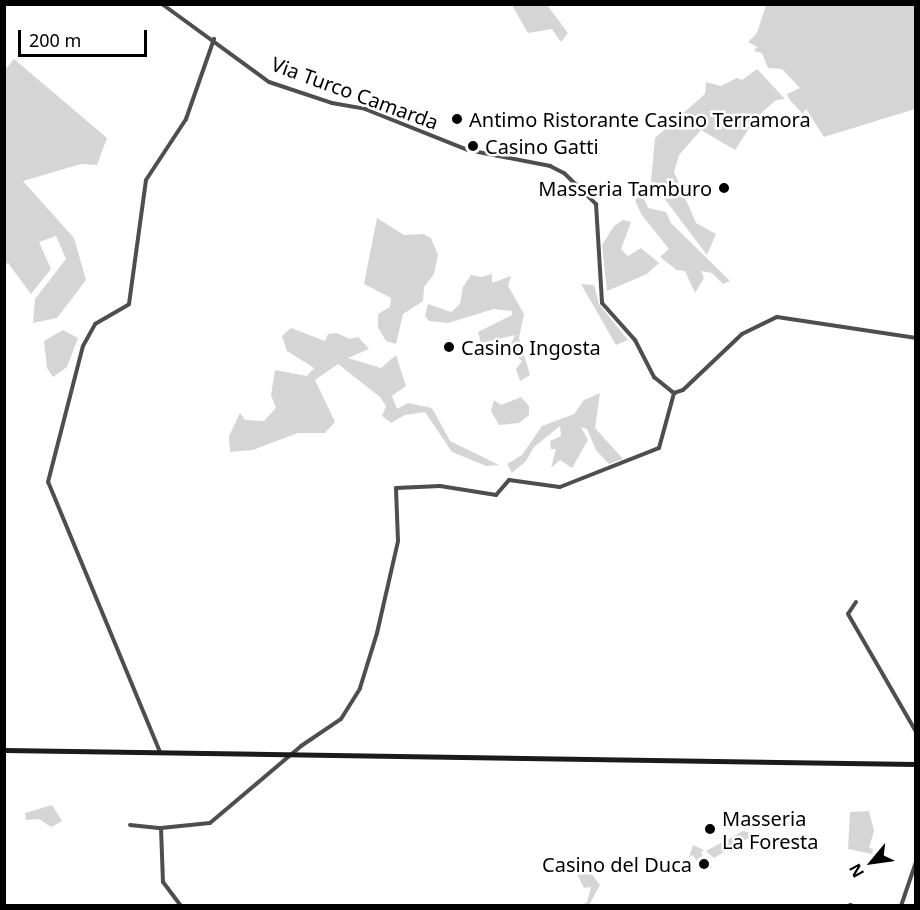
<!DOCTYPE html>
<style>
body{margin:0}
#map{position:relative;width:920px;height:910px;overflow:hidden;background:#fff;font-family:"Noto Sans",sans-serif}
div>[style]{position:absolute}
[style*='--x']{left:calc(var(--x)*1px);top:calc(var(--y)*1px);width:calc(var(--w)*1px);rotate:calc(var(--a)*1deg)}
.green>*{inset:0;background:#d5d5d5}
.minor>*{height:4px;margin:-2px;padding:0 2px;transform-origin:2px;border-radius:2px;background:#4e4e4e}
.secondary>*{height:5px;margin:-2.5px;padding:0 2.5px;transform-origin:2.5px;border-radius:2.5px;background:#1b1b1b}
.dots>*{width:16px;height:16px;translate:-50% -50%;box-sizing:border-box;border:3px solid #fff;border-radius:50%}
span{translate:-50% -50%;white-space:nowrap;text-align:center;line-height:1.15;-webkit-text-stroke:5px #fff;paint-order:stroke}
.street-label{font-size:20px;color:#000}
.poi-label{font-size:20px;color:#000}
.left{translate:0 -50%;text-align:left}
.right{translate:-100% -50%;text-align:right}
.frame{position:absolute;inset:0;border:6px solid #000;pointer-events:none}
.north{position:absolute;left:842px;top:832px;width:60px;height:60px;-webkit-text-stroke:4px #fff;paint-order:stroke;rotate:241deg;font-size:16px;font-weight:700;line-height:24px;text-align:center;color:#000}
.north::after{content:'';display:block;margin:auto;width:21px;height:27px;background:#000;clip-path:polygon(50% 0,100% 100%,50% 72%,0 100%)}
.scale{position:absolute;left:18px;top:30px;width:129px;height:27px;box-sizing:border-box;border:3px solid #000;border-top:0;padding-left:8px;font-size:18px;line-height:21px;white-space:nowrap;color:#000;-webkit-text-stroke:4px #fff;paint-order:stroke}
</style>
<div id="map">
<div class="green">
<i style="clip-path:polygon(512px 5px,547px 5px,568px 33px,561px 42px,552px 29px,528px 33px)"></i>
<i style="clip-path:polygon(766px 5px,915px 5px,915px 109px,824px 137px,806px 109px,803px 114px,789px 99px,787px 94px,800px 88px,782px 69px,768px 68px,762px 53px,754px 51px,757px 47px,748px 42px,757px 33px)"></i>
<i style="clip-path:polygon(14px 59px,107px 138px,97px 165px,81px 164px,23px 181px,74px 238px,86px 280px,57px 318px,33px 323px,35px 299px,66px 259px,56px 236px,39px 242px,51px 269px,31px 294px,8px 263px,5px 265px,4px 71px)"></i>
<i style="clip-path:polygon(757px 69px,785px 99px,776px 100px,756px 118px,735px 150px,701px 130px,679px 155px,674px 172px,696px 223px,716px 234px,707px 255px,651px 181px,655px 138px,705px 94px,706px 82px,721px 86px,737px 78px,742px 80px)"></i>
<i style="clip-path:polygon(642px 194px,648px 208px,666px 212px,671px 223px,730px 281px,723px 284px,712px 273px,701px 271px,704px 278px,695px 293px,685px 271px,677px 270px,660px 257px,669px 249px,641px 214px,635px 200px)"></i>
<i style="clip-path:polygon(377px 218px,404px 235px,423px 234px,431px 238px,438px 255px,434px 274px,424px 287px,423px 301px,403px 314px,396px 344px,386px 341px,378px 328px,378px 314px,390px 307px,391px 298px,364px 284px)"></i>
<i style="clip-path:polygon(623px 220px,631px 222px,621px 249px,628px 256px,641px 248px,659px 263px,647px 274px,607px 291px,602px 245px,614px 226px)"></i>
<i style="clip-path:polygon(492px 274px,492px 283px,511px 276px,508px 286px,524px 314px,519px 338px,530px 375px,520px 381px,516px 369px,522px 361px,508px 350px,515px 335px,481px 343px,478px 332px,512px 315px,512px 311px,494px 309px,448px 323px,429px 321px,425px 316px,428px 304px,451px 312px,460px 304px,463px 287px,471px 275px,481px 277px)"></i>
<i style="clip-path:polygon(581px 284px,594px 285px,599px 304px,628px 340px,616px 345px)"></i>
<i style="clip-path:polygon(291px 328px,325px 341px,328px 334px,337px 333px,350px 339px,358px 337px,369px 349px,348px 358px,381px 368px,396px 355px,406px 386px,392px 396px,397px 409px,408px 403px,432px 408px,450px 441px,499px 465px,486px 466px,452px 452px,425px 412px,405px 415px,391px 423px,382px 416px,386px 406px,380px 397px,338px 364px,315px 380px,335px 422px,325px 433px,298px 433px,253px 450px,230px 452px,229px 436px,240px 413px,245px 420px,264px 421px,276px 408px,271px 395px,275px 370px,307px 376px,314px 368px,287px 351px,282px 336px)"></i>
<i style="clip-path:polygon(63px 330px,78px 338px,67px 367px,53px 377px,47px 368px,44px 341px)"></i>
<i style="clip-path:polygon(600px 393px,595px 428px,623px 459px,609px 464px,596px 450px,587px 429px,581px 427px,588px 440px,572px 468px,560px 460px,551px 468px,556px 449px,551px 449px,550px 441px,561px 436px,560px 426px,534px 447px,526px 461px,512px 473px,507px 464px,522px 455px,542px 426px,574px 414px,584px 400px)"></i>
<i style="clip-path:polygon(521px 397px,529px 406px,529px 415px,519px 423px,499px 425px,491px 411px,494px 400px,501px 405px)"></i>
<i style="clip-path:polygon(52px 805px,62px 821px,51px 827px,39px 819px,26px 820px,25px 813px)"></i>
<i style="clip-path:polygon(869px 811px,874px 831px,869px 848px,873px 849px,872px 854px,848px 849px,850px 812px)"></i>
<i style="clip-path:polygon(743px 831px,755px 834px,714px 858px,706px 851px)"></i>
<i style="clip-path:polygon(693px 845px,704px 850px,701px 852px,705px 860px,698px 863px,693px 855px,689px 857px)"></i>
<i style="clip-path:polygon(572px 864px,591px 873px,600px 885px,589px 905px,582px 905px,587px 902px,591px 887px,584px 888px)"></i>
</div>
<div class="minor">
<i style="--x:162;--y:4;--w:132;--a:36.1"></i>
<i style="--x:269;--y:82;--w:66;--a:18.4"></i>
<i style="--x:332;--y:103;--w:34;--a:10"></i>
<i style="--x:365;--y:109;--w:111;--a:21.7"></i>
<i style="--x:468;--y:150;--w:84;--a:11"></i>
<i style="--x:550;--y:166;--w:16;--a:27"></i>
<i style="--x:564;--y:173;--w:45;--a:44.1"></i>
<i style="--x:596;--y:204;--w:99;--a:86.5"></i>
<i style="--x:602;--y:303;--w:50;--a:48.3"></i>
<i style="--x:635;--y:340;--w:42;--a:62.8"></i>
<i style="--x:654;--y:377;--w:26;--a:39"></i>
<i style="--x:674;--y:393;--w:9;--a:-18"></i>
<i style="--x:683;--y:390;--w:81;--a:-43.5"></i>
<i style="--x:742;--y:334;--w:39;--a:-26"></i>
<i style="--x:777;--y:317;--w:141;--a:8.6"></i>
<i style="--x:856;--y:602;--w:14;--a:124"></i>
<i style="--x:848;--y:614;--w:136;--a:60"></i>
<i style="--x:160;--y:752;--w:292;--a:-112.5"></i>
<i style="--x:48;--y:482;--w:140;--a:-75.6"></i>
<i style="--x:83;--y:346;--w:25;--a:-61"></i>
<i style="--x:95;--y:324;--w:39;--a:-30"></i>
<i style="--x:129;--y:304;--w:125;--a:-82.2"></i>
<i style="--x:146;--y:180;--w:73;--a:-56.7"></i>
<i style="--x:186;--y:119;--w:85;--a:-70.7"></i>
<i style="--x:130;--y:825;--w:31;--a:6"></i>
<i style="--x:161;--y:828;--w:49;--a:-5.8"></i>
<i style="--x:210;--y:823;--w:119;--a:-40.2"></i>
<i style="--x:301;--y:746;--w:48;--a:-34"></i>
<i style="--x:341;--y:719;--w:36;--a:-58"></i>
<i style="--x:360;--y:688;--w:58;--a:-72.8"></i>
<i style="--x:377;--y:633;--w:94;--a:-77.1"></i>
<i style="--x:398;--y:541;--w:53;--a:-92.2"></i>
<i style="--x:396;--y:488;--w:44;--a:-2.6"></i>
<i style="--x:440;--y:486;--w:57;--a:9.1"></i>
<i style="--x:496;--y:495;--w:20;--a:-49"></i>
<i style="--x:509;--y:480;--w:51;--a:7.8"></i>
<i style="--x:560;--y:487;--w:106;--a:-21.5"></i>
<i style="--x:659;--y:448;--w:57;--a:-74.7"></i>
<i style="--x:161;--y:828;--w:54;--a:87.9"></i>
<i style="--x:163;--y:882;--w:30;--a:53"></i>
<i style="--x:850;--y:905;--w:3;--a:18"></i>
<i style="--x:901;--y:906;--w:46;--a:-71.2"></i>
</div>
<div class="secondary">
<i style="--x:4;--y:750;--w:912;--a:0.88"></i>
</div>
<div class="dots">
<i style="left:457px;top:119px;background:#000"></i>
<i style="left:473px;top:146px;background:#000"></i>
<i style="left:724px;top:188px;background:#000"></i>
<i style="left:449px;top:347px;background:#000"></i>
<i style="left:710px;top:829px;background:#000"></i>
<i style="left:704px;top:864px;background:#000"></i>
</div>
<div class="street-label">
<span style="left:355px;top:93px;rotate:20deg">Via Turco Camarda</span>
</div>
<div class="poi-label">
<span class="left" style="left:469px;top:119px">Antimo Ristorante Casino Terramora</span>
<span class="left" style="left:485px;top:146px">Casino Gatti</span>
<span class="right" style="left:712px;top:188px">Masseria Tamburo</span>
<span class="left" style="left:461px;top:347px">Casino Ingosta</span>
<span class="left" style="left:722px;top:830px">Masseria<br>La Foresta</span>
<span class="right" style="left:692px;top:864px">Casino del Duca</span>
</div>
<div class="frame"></div>
<div class="north">N</div>
<div class="scale">200 m</div>
</div>
